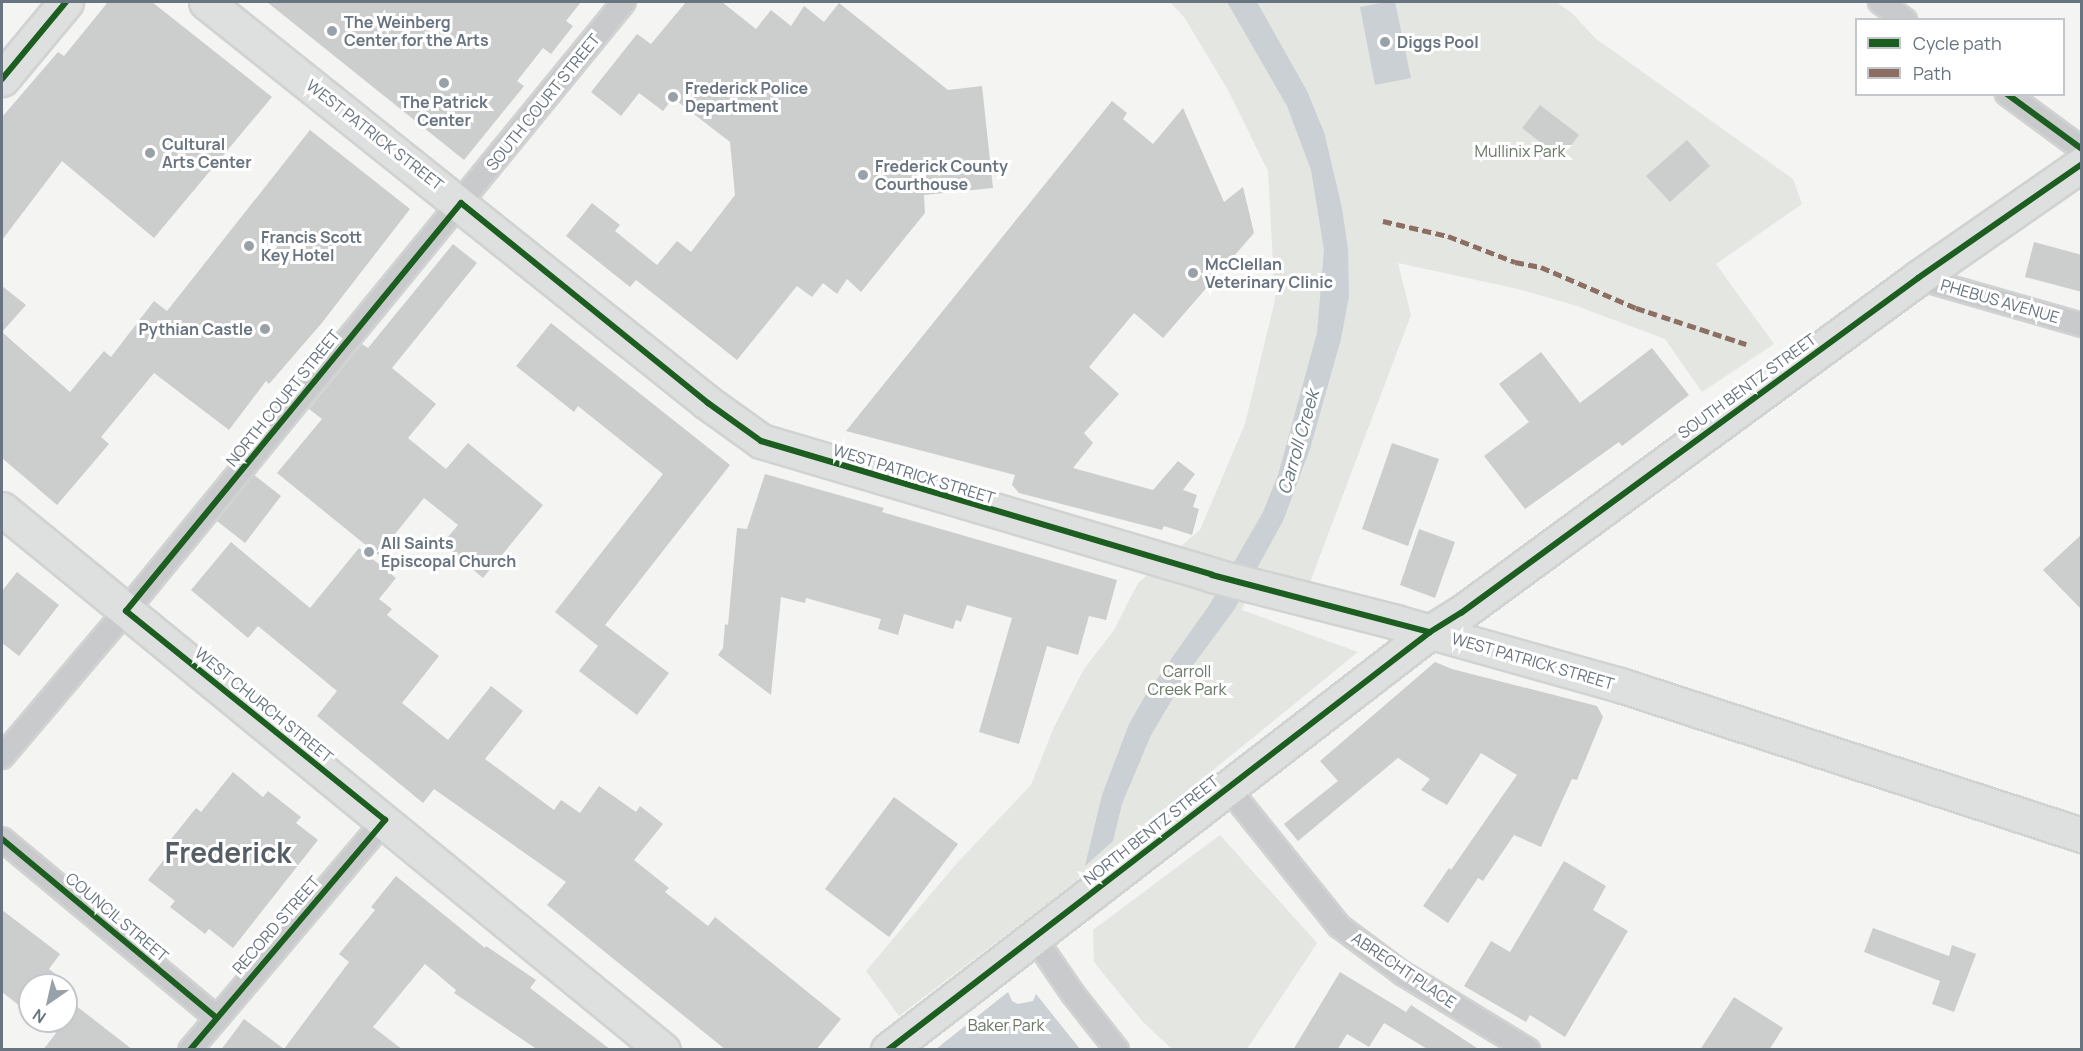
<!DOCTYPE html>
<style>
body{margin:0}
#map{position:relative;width:2083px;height:1051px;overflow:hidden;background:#f4f4f3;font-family:Manrope,sans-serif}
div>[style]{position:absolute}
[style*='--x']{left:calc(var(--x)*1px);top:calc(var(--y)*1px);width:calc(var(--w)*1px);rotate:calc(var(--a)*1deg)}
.green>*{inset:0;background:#e3e6e1}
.water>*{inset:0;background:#cad0d3}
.building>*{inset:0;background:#cccdcd}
.roads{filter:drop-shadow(2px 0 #d1d2d2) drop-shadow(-2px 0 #d1d2d2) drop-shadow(0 2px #d1d2d2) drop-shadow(0 -2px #d1d2d2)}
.street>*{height:22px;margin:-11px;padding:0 11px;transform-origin:11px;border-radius:11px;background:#c9cacb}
.secondary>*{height:33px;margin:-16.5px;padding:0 16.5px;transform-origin:16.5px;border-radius:16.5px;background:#dedfdf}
.primary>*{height:33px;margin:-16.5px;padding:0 16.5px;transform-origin:16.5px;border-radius:16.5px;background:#dedfdf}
.quiet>*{height:4.5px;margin-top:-2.25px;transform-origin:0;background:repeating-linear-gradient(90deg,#8d6e63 0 9px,transparent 0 13.5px)}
.cycleway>*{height:6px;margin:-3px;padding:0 3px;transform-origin:3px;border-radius:3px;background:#1b5e20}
.dots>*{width:16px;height:16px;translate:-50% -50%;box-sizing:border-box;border:3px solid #fff;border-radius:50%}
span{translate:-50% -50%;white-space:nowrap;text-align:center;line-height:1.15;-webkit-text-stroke:6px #fff;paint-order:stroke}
.poi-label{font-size:16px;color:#687480;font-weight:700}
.left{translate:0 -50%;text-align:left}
.right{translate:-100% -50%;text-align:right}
.street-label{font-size:16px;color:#687480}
.park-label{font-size:16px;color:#697866}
.water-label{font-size:18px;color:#64757c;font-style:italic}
.town-label{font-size:28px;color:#555e66;font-weight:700}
.frame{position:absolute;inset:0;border:3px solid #687480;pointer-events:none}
.legend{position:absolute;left:1855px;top:18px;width:210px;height:78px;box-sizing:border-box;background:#fff;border:2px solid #c3c7cc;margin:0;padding:8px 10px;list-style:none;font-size:18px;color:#687480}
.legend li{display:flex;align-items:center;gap:12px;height:30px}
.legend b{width:30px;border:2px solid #c3c7cc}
.north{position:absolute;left:18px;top:973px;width:60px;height:60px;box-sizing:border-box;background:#fff;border:2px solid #c3c7cc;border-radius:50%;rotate:214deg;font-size:16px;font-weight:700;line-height:24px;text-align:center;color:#687480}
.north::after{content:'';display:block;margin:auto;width:21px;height:27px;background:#99a1a8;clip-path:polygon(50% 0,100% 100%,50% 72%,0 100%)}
</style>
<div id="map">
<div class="green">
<i style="clip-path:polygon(1170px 2px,1556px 2px,1572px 13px,1595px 38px,1793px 179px,1802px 204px,1716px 264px,1774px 344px,1702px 392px,1665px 339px,1574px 305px,1518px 289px,1398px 263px,1411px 315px,1310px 582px,1256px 571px,1242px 610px,1358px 652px,1077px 881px,899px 1016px,866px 971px,957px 863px,1031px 785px,1054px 727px,1084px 669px,1114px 630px,1138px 583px,1200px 530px,1245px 424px,1275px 300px,1268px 171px,1228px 90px,1184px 17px)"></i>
<i style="clip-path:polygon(1220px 835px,1317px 943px,1247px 1049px,1172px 1049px,1142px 1021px,1094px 962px,1093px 930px)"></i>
</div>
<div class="water">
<i style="clip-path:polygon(1227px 2px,1257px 2px,1307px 91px,1324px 132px,1342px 208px,1348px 249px,1349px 296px,1341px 339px,1310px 449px,1283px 521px,1234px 610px,1191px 668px,1151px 735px,1122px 804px,1113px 841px,1085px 866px,1102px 795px,1129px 724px,1145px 696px,1210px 604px,1263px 512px,1278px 475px,1317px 333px,1324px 250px,1311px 170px,1287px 106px)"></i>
<i style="clip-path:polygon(1386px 2px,1395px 2px,1411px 78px,1375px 85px,1360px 7px)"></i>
<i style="clip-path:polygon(1008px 992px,1012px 1001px,1018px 1004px,1033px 1001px,1036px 994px,1080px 1049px,936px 1049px)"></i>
</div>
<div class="building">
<i style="clip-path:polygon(108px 2px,152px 2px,272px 97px,154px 238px,62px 161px,2px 240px,2px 117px,58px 52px,64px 56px)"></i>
<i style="clip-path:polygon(267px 2px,581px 2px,566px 21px,573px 26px,551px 54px,543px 48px,517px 81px,524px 86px,464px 160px)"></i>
<i style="clip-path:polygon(686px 2px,722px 2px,756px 29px,771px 10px,791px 26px,804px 6px,824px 22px,839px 3px,948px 90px,982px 86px,993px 188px,924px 195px,925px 213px,861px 292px,847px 279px,837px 294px,823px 283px,812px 297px,797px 286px,737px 360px,636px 280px,630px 287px,566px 236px,592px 203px,620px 225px,615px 231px,657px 265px,677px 241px,691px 252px,735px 195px,730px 142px,673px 98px,663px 111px,639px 93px,621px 116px,591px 92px,637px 34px,651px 44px)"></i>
<i style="clip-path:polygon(1112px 101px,1127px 113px,1123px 119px,1153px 144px,1183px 108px,1224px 202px,1243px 187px,1254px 233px,1163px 338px,1134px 313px,1089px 367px,1119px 394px,1084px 433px,1093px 443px,1073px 468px,1153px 490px,1178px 461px,1195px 474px,1183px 490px,1197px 495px,1193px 507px,1199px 509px,1192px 535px,1164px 526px,1162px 530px,1019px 493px,1012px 485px,1015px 475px,846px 431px)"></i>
<i style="clip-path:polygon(1540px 105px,1579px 135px,1561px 158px,1522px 128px)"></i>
<i style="clip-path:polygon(310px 130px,410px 209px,321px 324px,269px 384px,266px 381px,229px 430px,154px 373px,101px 437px,109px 444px,57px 505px,2px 458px,2px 286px,26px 305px,2px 332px,70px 392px,104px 351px,111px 357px,154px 301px,167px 311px)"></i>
<i style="clip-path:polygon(1687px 140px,1710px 166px,1670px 202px,1646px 176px)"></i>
<i style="clip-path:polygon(2034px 242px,2082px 255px,2082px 292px,2025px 277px)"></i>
<i style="clip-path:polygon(453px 244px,477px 263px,392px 368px,436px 404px,408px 438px,446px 469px,468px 443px,543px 505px,483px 578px,442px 544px,458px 525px,424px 498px,378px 555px,277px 473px,322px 419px,309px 409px,362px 344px,368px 348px)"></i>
<i style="clip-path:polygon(551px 323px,730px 465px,605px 625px,669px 673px,637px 715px,579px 671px,598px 646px,555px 612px,663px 474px,578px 406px,574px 412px,516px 366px)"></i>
<i style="clip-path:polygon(1652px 348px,1689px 395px,1622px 446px,1619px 442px,1525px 509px,1484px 456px,1529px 422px,1499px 384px,1541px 352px,1580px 403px)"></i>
<i style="clip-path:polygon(1392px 443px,1439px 459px,1408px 546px,1362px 529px)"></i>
<i style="clip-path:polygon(765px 474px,884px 508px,882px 512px,1117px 580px,1106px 620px,1089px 616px,1078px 655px,1047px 646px,1019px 744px,979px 732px,1012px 618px,967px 605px,961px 622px,956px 620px,953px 629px,904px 614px,898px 635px,878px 629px,881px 619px,806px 598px,805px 603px,781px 597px,771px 695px,718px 655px,723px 648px,725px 624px,728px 625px,737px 528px,747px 529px)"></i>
<i style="clip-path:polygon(254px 475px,281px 496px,245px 543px,217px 521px)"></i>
<i style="clip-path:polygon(1419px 529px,1455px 542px,1435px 598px,1400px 585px)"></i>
<i style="clip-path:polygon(2082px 534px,2082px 610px,2043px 570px)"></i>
<i style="clip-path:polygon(231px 542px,310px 608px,359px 548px,396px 578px,379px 599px,392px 609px,387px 615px,439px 656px,402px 703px,448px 740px,491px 686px,523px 711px,485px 759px,554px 810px,561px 800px,580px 813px,599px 786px,636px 812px,640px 806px,663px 824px,634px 860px,669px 888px,665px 892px,708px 926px,715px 917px,841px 1019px,816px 1050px,726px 1050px,547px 905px,566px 882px,434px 789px,423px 803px,317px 716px,337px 691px,258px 626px,248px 638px,191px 590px)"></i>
<i style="clip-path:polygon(17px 572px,59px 605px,19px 656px,2px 643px,2px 591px)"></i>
<i style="clip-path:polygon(1435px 662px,1452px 669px,1597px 706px,1603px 717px,1577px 780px,1572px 779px,1541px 847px,1514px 835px,1483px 881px,1478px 878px,1448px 923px,1423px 906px,1449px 868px,1451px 870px,1517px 775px,1481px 753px,1447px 805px,1421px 790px,1430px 779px,1398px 758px,1298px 841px,1284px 824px,1338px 781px,1320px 761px)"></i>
<i style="clip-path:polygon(233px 772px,263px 797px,268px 791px,301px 817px,296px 823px,318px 840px,233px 948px,209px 929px,205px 934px,170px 907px,175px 901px,148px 880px,173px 848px,168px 843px,196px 808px,201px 812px)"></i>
<i style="clip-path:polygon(894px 797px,958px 844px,889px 937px,825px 889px)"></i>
<i style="clip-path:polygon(1564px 861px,1606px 886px,1593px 910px,1628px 931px,1565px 1037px,1530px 1015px,1526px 1022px,1464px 986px,1491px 941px,1510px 952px)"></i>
<i style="clip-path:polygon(396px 876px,485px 948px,486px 946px,536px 980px,530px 988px,611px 1050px,538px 1050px,454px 993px,456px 990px,425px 964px,373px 1027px,403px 1050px,221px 1050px,244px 1019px,284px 1049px,349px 962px,339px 954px,375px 910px,371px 907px)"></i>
<i style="clip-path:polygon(2px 910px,60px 954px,49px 969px,71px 986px,66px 992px,66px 985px,30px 985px,30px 1014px,2px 992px)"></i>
<i style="clip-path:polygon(1873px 928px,1949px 956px,1952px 945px,1976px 954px,1954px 1012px,1932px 1004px,1940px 981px,1864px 952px)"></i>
<i style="clip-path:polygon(1340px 972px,1406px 1012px,1411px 1005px,1480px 1050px,1429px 1050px,1384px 1023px,1369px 1047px,1347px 1034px,1337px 1050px,1293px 1050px)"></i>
<i style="clip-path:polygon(1734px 997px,1783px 1028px,1769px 1050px,1700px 1050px)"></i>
<i style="clip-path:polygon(66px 998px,133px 1050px,43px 1050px,56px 1033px,39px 1021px,66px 1021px)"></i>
</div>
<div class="roads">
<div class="street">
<i style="--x:1880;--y:2;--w:31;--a:36"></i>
<i style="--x:2007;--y:94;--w:93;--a:36.3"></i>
<i style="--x:1918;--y:278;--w:171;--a:16"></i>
<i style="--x:2;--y:757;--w:192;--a:-49.7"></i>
<i style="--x:126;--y:611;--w:787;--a:-50.73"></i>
<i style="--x:1228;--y:788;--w:177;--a:51.2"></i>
<i style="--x:1339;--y:926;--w:79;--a:36.7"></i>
<i style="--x:1402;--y:973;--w:148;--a:31.4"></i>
<i style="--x:2;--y:839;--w:278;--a:39.8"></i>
<i style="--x:1034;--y:937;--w:69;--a:55.6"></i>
<i style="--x:1073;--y:994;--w:71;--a:51.8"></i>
<i style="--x:190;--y:1050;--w:302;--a:-49.7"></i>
</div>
<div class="secondary">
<i style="--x:2;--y:509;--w:854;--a:39.3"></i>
</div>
<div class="primary">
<i style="--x:206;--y:2;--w:642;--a:38.62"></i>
<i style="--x:708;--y:403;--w:65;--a:35.6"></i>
<i style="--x:761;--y:441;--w:470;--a:16.5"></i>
<i style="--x:1212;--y:575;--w:190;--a:14.3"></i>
<i style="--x:1396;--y:622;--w:233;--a:15.7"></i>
<i style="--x:1620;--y:685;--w:486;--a:18"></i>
<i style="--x:2;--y:79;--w:100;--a:-50.3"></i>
<i style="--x:888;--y:1050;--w:684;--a:-37.64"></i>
<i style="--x:1430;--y:632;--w:36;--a:-32"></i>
<i style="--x:1461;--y:613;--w:567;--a:-36.24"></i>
<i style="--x:1918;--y:278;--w:200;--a:-34.8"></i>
</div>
</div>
<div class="quiet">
<i style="--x:1383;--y:221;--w:67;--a:13"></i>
<i style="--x:1448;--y:236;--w:72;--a:21.2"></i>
<i style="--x:1515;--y:262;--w:26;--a:11"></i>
<i style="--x:1541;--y:267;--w:103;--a:23.3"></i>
<i style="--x:1636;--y:308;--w:116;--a:18.1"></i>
</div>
<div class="cycleway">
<i style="--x:2;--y:79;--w:100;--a:-50.3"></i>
<i style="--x:2007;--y:94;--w:93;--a:36.3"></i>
<i style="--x:2;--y:839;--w:278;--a:39.8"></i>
<i style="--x:190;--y:1050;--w:302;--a:-49.7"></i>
<i style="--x:385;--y:820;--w:333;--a:-141.1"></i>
<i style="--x:126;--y:611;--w:528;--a:-50.61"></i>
<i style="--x:461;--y:203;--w:318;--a:39"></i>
<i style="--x:708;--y:403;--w:65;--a:35.6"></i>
<i style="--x:761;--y:441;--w:470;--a:16.5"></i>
<i style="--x:1212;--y:575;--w:225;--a:14.7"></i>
<i style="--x:888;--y:1050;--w:684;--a:-37.64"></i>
<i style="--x:1430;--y:632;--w:36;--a:-32"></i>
<i style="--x:1461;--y:613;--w:567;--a:-36.24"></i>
<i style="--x:1918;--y:278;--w:200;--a:-34.8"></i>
</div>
<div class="dots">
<i style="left:332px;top:31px;background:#99a1a8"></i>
<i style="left:1385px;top:42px;background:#99a1a8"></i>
<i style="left:444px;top:83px;background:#99a1a8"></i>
<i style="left:673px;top:97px;background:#99a1a8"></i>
<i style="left:150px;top:153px;background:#99a1a8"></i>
<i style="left:863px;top:175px;background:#99a1a8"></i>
<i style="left:249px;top:246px;background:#99a1a8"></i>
<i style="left:1193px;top:273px;background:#99a1a8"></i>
<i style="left:265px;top:329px;background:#99a1a8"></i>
<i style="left:369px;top:552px;background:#99a1a8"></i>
</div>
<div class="poi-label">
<span class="left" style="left:344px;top:31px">The Weinberg<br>Center for the Arts</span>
<span class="left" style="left:1397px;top:42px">Diggs Pool</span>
<span class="left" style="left:685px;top:97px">Frederick Police<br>Department</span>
<span style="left:444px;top:111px">The Patrick<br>Center</span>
<span class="left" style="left:162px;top:153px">Cultural<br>Arts Center</span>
<span class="left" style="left:875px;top:175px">Frederick County<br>Courthouse</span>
<span class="left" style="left:261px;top:246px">Francis Scott<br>Key Hotel</span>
<span class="left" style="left:1205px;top:273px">McClellan<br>Veterinary Clinic</span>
<span class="right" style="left:253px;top:329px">Pythian Castle</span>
<span class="left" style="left:381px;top:552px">All Saints<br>Episcopal Church</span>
</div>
<div class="street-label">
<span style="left:543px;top:102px;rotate:-51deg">SOUTH COURT STREET</span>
<span style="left:375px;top:135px;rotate:38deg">WEST PATRICK STREET</span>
<span style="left:2000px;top:301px;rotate:16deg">PHEBUS AVENUE</span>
<span style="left:1747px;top:386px;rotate:-36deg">SOUTH BENTZ STREET</span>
<span style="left:283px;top:398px;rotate:-51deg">NORTH COURT STREET</span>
<span style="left:914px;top:474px;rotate:17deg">WEST PATRICK STREET</span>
<span style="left:1533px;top:661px;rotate:16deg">WEST PATRICK STREET</span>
<span style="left:264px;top:705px;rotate:39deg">WEST CHURCH STREET</span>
<span style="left:1151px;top:830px;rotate:-38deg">NORTH BENTZ STREET</span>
<span style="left:117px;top:917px;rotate:40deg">COUNCIL STREET</span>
<span style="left:276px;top:925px;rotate:-49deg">RECORD STREET</span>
<span style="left:1404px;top:970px;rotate:34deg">ABRECHT PLACE</span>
</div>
<div class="park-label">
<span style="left:1520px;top:151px">Mullinix Park</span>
<span style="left:1187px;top:680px">Carroll<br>Creek Park</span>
<span style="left:1006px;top:1025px">Baker Park</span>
</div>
<div class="water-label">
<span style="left:1298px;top:442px;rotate:-74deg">Carroll Creek</span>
</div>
<div class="town-label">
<span style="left:228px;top:852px">Frederick</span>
</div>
<div class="frame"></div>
<ul class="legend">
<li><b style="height:8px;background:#1b5e20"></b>Cycle path</li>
<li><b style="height:8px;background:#8d6e63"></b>Path</li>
</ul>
<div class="north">N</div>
</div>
